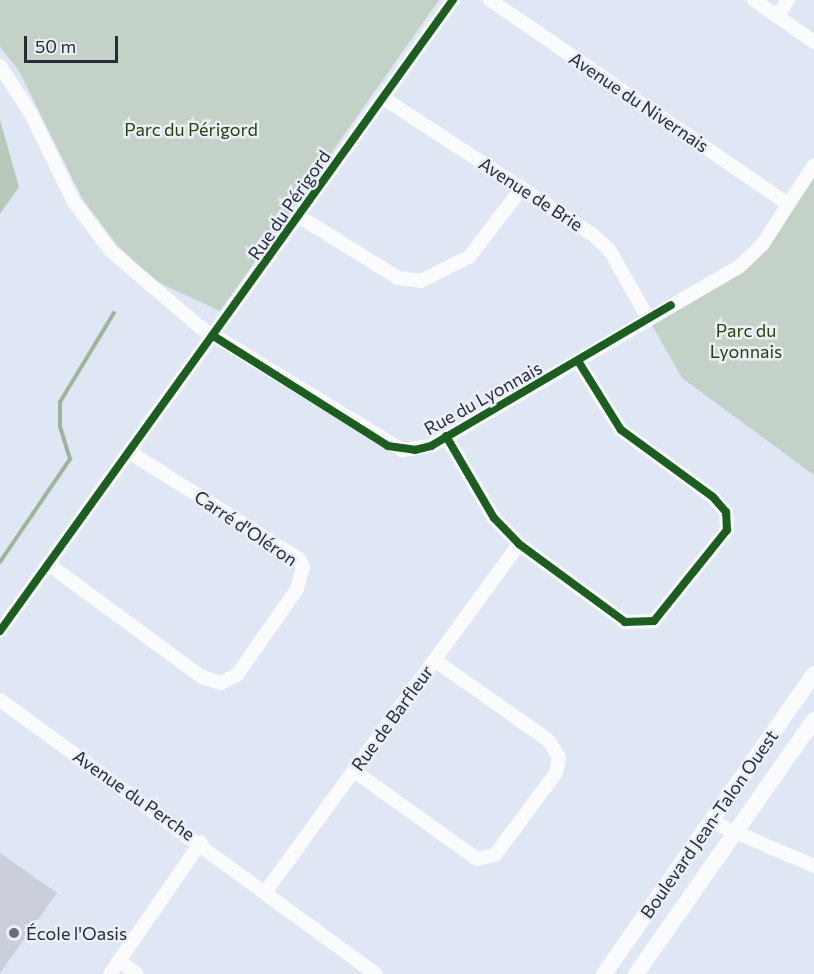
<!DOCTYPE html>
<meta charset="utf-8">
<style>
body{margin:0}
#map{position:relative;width:814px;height:974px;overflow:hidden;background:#dfe6f4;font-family:Commissioner,sans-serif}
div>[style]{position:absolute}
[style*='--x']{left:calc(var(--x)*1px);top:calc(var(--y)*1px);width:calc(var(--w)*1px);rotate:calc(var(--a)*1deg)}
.green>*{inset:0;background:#c4d1c7}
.forest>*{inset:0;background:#b8c8b9}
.stream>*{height:4px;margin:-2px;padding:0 2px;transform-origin:2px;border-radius:2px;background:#a1b39b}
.building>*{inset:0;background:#cacfdb}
.minor>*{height:14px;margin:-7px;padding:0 7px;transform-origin:7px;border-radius:7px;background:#fafbfd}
.tertiary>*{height:16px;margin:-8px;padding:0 8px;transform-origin:8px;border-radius:8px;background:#fafbfd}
.cycleway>*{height:8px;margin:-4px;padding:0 4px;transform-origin:4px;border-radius:4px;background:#1b5e20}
.dots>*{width:16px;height:16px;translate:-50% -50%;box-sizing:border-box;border:3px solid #eaeffa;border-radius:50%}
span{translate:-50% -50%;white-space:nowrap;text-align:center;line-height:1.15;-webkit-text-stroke:5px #eaeffa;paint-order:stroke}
.street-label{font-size:18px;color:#282c36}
.park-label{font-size:18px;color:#274304}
.poi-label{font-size:18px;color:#282c36}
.left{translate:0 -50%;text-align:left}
.scale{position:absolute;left:24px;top:36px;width:94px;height:27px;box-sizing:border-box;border:3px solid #282c36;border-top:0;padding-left:8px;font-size:18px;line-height:21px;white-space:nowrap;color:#282c36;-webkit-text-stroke:4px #eaeffa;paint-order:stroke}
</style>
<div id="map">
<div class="green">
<i style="clip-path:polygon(0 0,439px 0,220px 311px,153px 280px,117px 245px,82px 198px,18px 69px,0 47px)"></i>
<i style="clip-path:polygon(814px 165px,814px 475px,682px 378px,648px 318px,739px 267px)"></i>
</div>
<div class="forest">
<i style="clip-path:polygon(0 120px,19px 187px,0 214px)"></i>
</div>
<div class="stream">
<i style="--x:0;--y:562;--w:125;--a:-55.8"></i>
<i style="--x:70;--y:459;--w:34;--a:-107"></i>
<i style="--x:60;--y:427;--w:25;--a:-90"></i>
<i style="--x:60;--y:402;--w:104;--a:-58.8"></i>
</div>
<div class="building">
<i style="clip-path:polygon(0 853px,57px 893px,0 973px)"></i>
</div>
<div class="minor">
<i style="--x:490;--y:0;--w:361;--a:34.4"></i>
<i style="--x:754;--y:0;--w:73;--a:35"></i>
<i style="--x:777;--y:16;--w:19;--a:-55"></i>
<i style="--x:0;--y:66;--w:57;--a:57.1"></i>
<i style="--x:31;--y:114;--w:98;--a:64"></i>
<i style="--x:74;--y:202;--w:61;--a:52.9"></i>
<i style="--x:111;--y:251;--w:117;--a:40.5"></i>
<i style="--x:200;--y:327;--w:237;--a:31.3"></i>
<i style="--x:402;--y:450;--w:29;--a:-8"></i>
<i style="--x:431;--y:446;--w:356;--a:-30.2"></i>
<i style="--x:739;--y:267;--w:32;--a:-44"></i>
<i style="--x:762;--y:245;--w:95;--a:-57"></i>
<i style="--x:383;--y:98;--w:251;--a:33.1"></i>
<i style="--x:593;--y:235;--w:23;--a:43"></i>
<i style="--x:610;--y:251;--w:77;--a:60.4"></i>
<i style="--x:300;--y:217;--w:115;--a:31.9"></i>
<i style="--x:398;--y:278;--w:23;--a:7"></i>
<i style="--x:421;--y:281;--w:54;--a:-26.6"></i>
<i style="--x:469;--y:257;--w:87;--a:-52.5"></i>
<i style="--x:446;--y:436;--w:95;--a:59.7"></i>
<i style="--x:494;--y:518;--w:36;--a:46"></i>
<i style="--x:519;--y:544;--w:132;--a:36.3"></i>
<i style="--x:625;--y:622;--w:29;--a:-2"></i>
<i style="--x:654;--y:621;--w:117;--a:-51.3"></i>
<i style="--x:727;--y:530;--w:18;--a:-93"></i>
<i style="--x:726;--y:512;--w:20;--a:-131"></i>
<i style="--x:713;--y:497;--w:114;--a:-143.9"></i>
<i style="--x:621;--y:430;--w:81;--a:-121.9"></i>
<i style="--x:48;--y:564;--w:191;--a:36.3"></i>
<i style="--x:202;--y:677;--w:20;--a:18"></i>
<i style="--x:221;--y:683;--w:18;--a:-27"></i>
<i style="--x:237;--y:675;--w:105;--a:-55.1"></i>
<i style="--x:297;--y:589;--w:23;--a:-75"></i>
<i style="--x:303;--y:567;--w:9;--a:-117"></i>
<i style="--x:299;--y:559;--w:199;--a:-147.8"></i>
<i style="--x:0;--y:631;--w:777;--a:-54.33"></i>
<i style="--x:0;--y:700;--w:465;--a:36.1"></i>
<i style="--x:354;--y:771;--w:151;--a:35.6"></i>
<i style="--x:477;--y:859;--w:18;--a:-13"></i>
<i style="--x:495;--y:855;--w:102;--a:-53.4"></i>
<i style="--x:556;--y:773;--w:16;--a:-79"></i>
<i style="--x:559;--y:757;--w:20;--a:-123"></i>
<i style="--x:548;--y:740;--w:139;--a:-144.9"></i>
<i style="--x:712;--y:822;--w:111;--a:23.3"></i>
<i style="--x:266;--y:891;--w:429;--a:-53.9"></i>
<i style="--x:119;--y:961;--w:22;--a:36"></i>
<i style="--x:110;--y:974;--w:160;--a:-55.4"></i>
</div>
<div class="tertiary">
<i style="--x:604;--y:974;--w:366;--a:-55"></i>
<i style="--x:636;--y:974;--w:310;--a:-55"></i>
</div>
<div class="cycleway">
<i style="--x:215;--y:337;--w:204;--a:32.2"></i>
<i style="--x:388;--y:446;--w:27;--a:8"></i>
<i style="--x:415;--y:450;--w:16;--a:-14"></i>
<i style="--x:431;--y:446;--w:278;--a:-30.4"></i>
<i style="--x:446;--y:436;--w:95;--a:59.7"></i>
<i style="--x:494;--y:518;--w:36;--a:46"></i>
<i style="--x:519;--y:544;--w:132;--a:36.3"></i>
<i style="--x:625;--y:622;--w:29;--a:-2"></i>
<i style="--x:654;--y:621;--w:117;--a:-51.3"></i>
<i style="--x:727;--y:530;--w:18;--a:-93"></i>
<i style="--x:726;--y:512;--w:20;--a:-131"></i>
<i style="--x:713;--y:497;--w:114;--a:-143.9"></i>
<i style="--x:621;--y:430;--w:81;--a:-121.9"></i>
<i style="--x:0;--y:631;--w:777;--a:-54.33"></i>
</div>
<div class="dots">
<i style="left:14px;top:933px;background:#686d78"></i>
</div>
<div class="street-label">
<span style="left:639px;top:102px;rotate:34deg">Avenue du Nivernais</span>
<span style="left:531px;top:194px;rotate:33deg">Avenue de Brie</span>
<span style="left:289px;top:205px;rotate:-55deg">Rue du Périgord</span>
<span style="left:483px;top:398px;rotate:-29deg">Rue du Lyonnais</span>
<span style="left:246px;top:528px;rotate:34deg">Carré d'Oléron</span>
<span style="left:392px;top:718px;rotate:-54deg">Rue de Barfleur</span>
<span style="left:134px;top:795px;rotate:35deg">Avenue du Perche</span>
<span style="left:709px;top:824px;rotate:-55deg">Boulevard Jean-Talon Ouest</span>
</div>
<div class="park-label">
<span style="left:191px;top:129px">Parc du Périgord</span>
<span style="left:746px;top:341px">Parc du<br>Lyonnais</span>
</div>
<div class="poi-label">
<span class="left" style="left:26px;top:933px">École l'Oasis</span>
</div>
<div class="scale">50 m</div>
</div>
